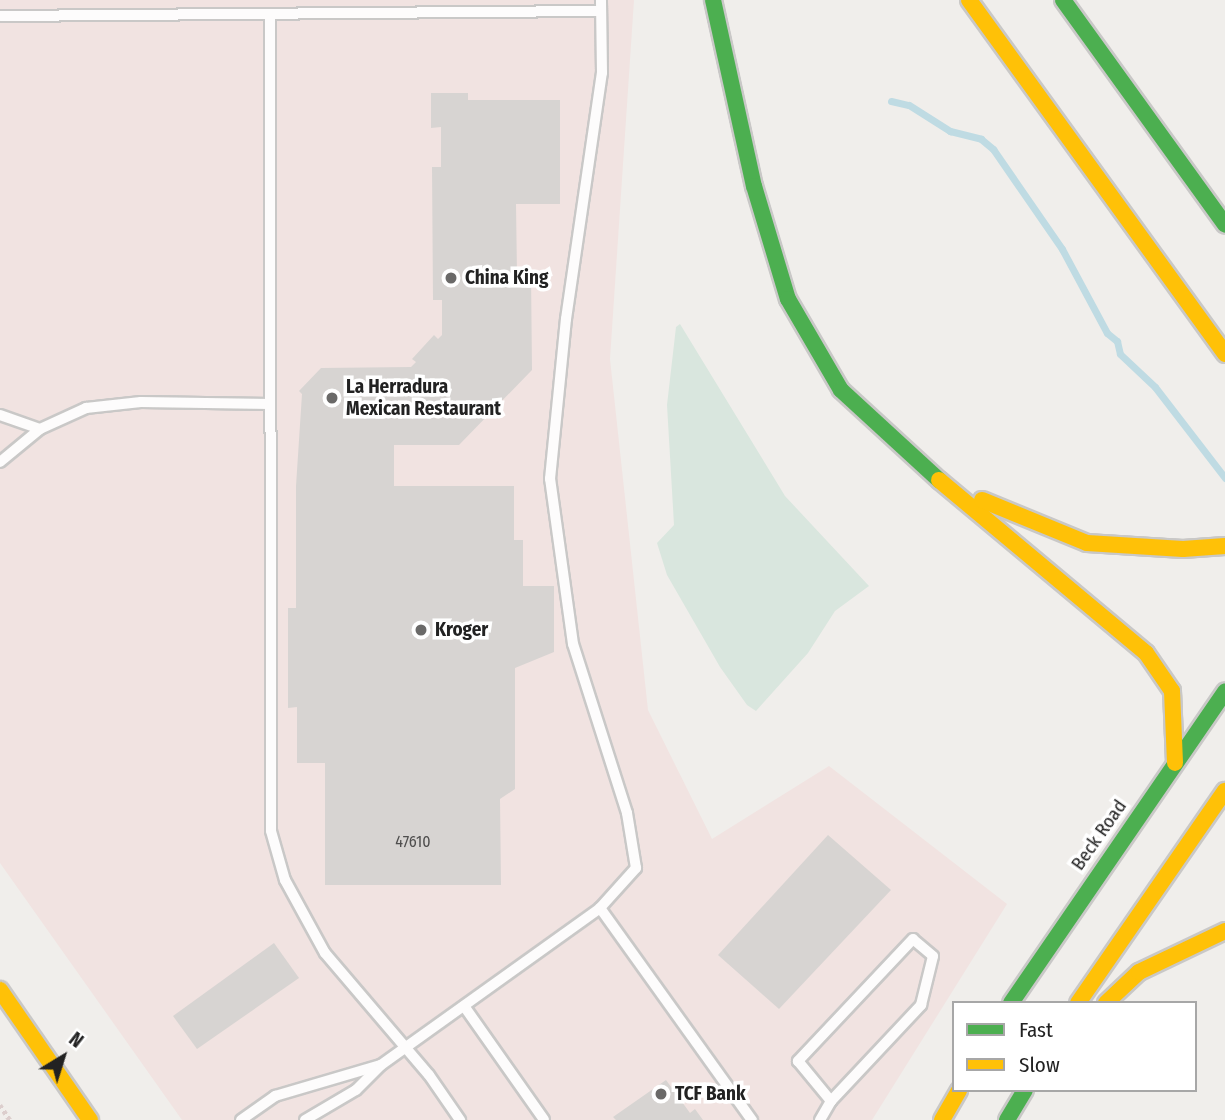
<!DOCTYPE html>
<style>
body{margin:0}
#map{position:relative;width:1225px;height:1120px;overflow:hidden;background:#f0eeeb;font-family:"Fira Sans Condensed",sans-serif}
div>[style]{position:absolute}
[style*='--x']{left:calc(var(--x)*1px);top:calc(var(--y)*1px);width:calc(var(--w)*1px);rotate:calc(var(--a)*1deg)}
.commercial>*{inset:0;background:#f1e3e1}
.wetland>*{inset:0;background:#d9e6de}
.stream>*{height:7px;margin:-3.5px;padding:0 3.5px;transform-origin:3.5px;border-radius:3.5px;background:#bfdbe3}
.building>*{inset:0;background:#d7d4d2}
.path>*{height:4.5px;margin-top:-2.25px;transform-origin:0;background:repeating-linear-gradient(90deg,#dccecd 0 3.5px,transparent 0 7px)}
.roads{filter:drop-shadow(2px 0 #c9c8c7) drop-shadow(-2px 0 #c9c8c7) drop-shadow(0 2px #c9c8c7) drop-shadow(0 -2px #c9c8c7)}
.lane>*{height:10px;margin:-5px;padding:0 5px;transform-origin:5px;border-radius:5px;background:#fdfcfc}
.fast>*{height:16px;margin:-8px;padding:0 8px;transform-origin:8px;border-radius:8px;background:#4caf50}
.slow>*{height:16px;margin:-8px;padding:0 8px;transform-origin:8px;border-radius:8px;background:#ffc107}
.dots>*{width:19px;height:19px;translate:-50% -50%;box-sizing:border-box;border:4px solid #fff;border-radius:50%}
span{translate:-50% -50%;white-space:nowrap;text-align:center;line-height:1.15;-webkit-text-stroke:7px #fff;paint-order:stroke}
.number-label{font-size:16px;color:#4f4e4e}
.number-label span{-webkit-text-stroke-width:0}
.poi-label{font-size:19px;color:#222;font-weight:700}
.left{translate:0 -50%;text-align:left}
.street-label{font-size:19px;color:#222}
.legend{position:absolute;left:952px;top:1001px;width:245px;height:91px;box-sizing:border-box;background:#fff;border:2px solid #a7a7a7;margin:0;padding:9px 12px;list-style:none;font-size:21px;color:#222}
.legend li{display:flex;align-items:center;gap:14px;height:35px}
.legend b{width:35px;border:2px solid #a7a7a7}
.north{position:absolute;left:28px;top:1022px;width:70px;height:70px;-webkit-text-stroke:5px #fff;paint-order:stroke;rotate:38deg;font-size:19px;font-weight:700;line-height:28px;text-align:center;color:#222}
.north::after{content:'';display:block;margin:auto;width:24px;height:32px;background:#222;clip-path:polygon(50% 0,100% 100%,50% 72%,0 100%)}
</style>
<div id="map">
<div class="commercial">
<i style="clip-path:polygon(0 0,634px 0,610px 359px,648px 710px,712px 839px,829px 766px,1007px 904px,872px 1120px,182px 1120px,0 863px)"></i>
</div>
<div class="wetland">
<i style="clip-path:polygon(680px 324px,785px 496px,869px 586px,835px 611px,808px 653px,756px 711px,747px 705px,720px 667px,667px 575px,657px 543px,674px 525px,667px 405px,676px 327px)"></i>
</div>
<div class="stream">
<i style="--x:891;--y:101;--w:18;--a:13"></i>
<i style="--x:909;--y:105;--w:49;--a:32.4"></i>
<i style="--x:950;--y:131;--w:32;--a:14"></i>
<i style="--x:981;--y:139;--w:16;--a:40"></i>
<i style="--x:993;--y:149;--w:121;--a:55.4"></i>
<i style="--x:1062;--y:249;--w:95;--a:61.8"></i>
<i style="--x:1107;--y:333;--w:13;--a:39"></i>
<i style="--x:1117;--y:341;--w:13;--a:77"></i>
<i style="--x:1120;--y:354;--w:48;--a:43.3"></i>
<i style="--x:1155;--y:387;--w:115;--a:52.4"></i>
</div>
<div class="building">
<i style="clip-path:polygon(431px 93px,468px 93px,468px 100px,560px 100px,560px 204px,516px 204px,517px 274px,531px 274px,532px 370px,459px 445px,394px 445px,394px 486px,514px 486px,514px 540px,523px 540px,523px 586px,554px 586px,554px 652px,515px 668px,515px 789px,500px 799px,501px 885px,325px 885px,325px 763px,297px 763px,297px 707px,288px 708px,288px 608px,296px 608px,296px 486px,302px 394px,299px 391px,321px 368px,411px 367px,416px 362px,412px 359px,434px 335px,438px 339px,442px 335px,442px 300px,433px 300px,432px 167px,441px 167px,441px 127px,431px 128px)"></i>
<i style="clip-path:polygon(828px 835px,891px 890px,779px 1009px,718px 955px)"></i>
<i style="clip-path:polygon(274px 943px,299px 978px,197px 1049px,173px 1016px)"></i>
<i style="clip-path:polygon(666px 1080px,690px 1113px,695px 1109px,703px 1120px,616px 1120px,613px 1117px)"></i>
</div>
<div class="path">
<i style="--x:0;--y:1105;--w:18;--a:56"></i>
</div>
<div class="roads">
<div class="lane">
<i style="--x:270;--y:14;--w:817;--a:89.93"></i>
<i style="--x:271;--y:831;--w:51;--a:74.1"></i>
<i style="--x:285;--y:880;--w:83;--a:61.3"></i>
<i style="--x:325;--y:953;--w:160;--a:49.6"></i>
<i style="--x:429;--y:1075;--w:55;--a:55.4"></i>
<i style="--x:0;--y:16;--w:601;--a:-0.48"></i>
<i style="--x:0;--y:415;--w:42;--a:19.3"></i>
<i style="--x:0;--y:462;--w:52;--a:-39.5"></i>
<i style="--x:40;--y:429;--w:51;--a:-24.5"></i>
<i style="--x:86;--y:408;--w:55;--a:-6.2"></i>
<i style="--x:141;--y:402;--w:129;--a:0.9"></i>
<i style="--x:600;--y:908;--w:261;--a:54.4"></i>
<i style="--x:464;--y:1006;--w:139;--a:54.9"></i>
<i style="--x:241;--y:1120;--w:42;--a:-35.2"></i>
<i style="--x:275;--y:1096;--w:109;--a:-16.4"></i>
<i style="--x:305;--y:1120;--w:59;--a:-30.5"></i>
<i style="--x:356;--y:1090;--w:35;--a:-45"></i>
<i style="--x:381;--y:1065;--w:269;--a:-35.6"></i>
<i style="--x:600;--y:908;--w:54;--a:-48"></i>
<i style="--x:636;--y:868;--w:56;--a:-99.3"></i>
<i style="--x:627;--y:813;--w:177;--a:-107.7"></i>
<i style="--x:573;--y:644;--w:167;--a:-97.9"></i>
<i style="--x:550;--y:479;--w:161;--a:-84.3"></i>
<i style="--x:566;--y:319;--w:249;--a:-81.7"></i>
<i style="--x:602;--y:73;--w:73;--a:-90.8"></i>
<i style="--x:820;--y:1120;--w:22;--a:-60"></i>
<i style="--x:831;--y:1101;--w:132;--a:-46.8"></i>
<i style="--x:921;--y:1005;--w:50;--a:-76.2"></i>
<i style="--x:933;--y:956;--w:26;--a:-140"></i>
<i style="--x:913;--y:939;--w:168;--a:133.3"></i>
<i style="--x:798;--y:1061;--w:52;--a:50.5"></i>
</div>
<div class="fast">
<i style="--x:713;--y:0;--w:190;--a:77.6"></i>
<i style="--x:754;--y:186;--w:118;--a:73.3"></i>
<i style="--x:788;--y:299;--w:105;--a:59.8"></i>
<i style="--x:841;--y:390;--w:133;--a:42.6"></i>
<i style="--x:1063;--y:0;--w:277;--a:54.2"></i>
<i style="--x:1011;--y:1003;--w:378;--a:-55.5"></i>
<i style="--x:1007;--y:1120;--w:35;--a:-59"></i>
</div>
<div class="slow">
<i style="--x:969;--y:0;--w:437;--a:54.1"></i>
<i style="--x:939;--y:480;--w:270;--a:39.9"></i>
<i style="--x:1146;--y:653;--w:46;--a:55.6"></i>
<i style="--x:1172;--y:691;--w:72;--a:87.6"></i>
<i style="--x:982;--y:500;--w:113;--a:22.3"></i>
<i style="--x:1087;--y:543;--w:96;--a:3.6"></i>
<i style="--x:1183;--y:549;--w:42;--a:-4.1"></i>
<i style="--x:0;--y:990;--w:158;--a:55.3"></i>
<i style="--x:1078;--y:1003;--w:258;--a:-55.3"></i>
<i style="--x:1106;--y:1003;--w:45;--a:-43.2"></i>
<i style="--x:1139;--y:972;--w:95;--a:-25.5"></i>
<i style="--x:942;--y:1120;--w:34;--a:-60"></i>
</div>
</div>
<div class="dots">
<i style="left:451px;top:278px;background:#6a6968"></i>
<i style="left:332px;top:398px;background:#6a6968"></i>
<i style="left:421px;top:630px;background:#6a6968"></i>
<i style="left:661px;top:1094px;background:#6a6968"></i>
</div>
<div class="number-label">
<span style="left:413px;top:842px">47610</span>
</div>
<div class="poi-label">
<span class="left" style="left:465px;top:278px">China King</span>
<span class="left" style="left:346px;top:398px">La Herradura<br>Mexican Restaurant</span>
<span class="left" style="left:435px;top:630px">Kroger</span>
<span class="left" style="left:675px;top:1094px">TCF Bank</span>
</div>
<div class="street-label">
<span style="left:1099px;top:835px;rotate:-55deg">Beck Road</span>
</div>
<ul class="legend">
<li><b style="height:9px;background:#4caf50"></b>Fast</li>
<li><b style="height:9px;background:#ffc107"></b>Slow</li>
</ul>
<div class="north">N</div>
</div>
